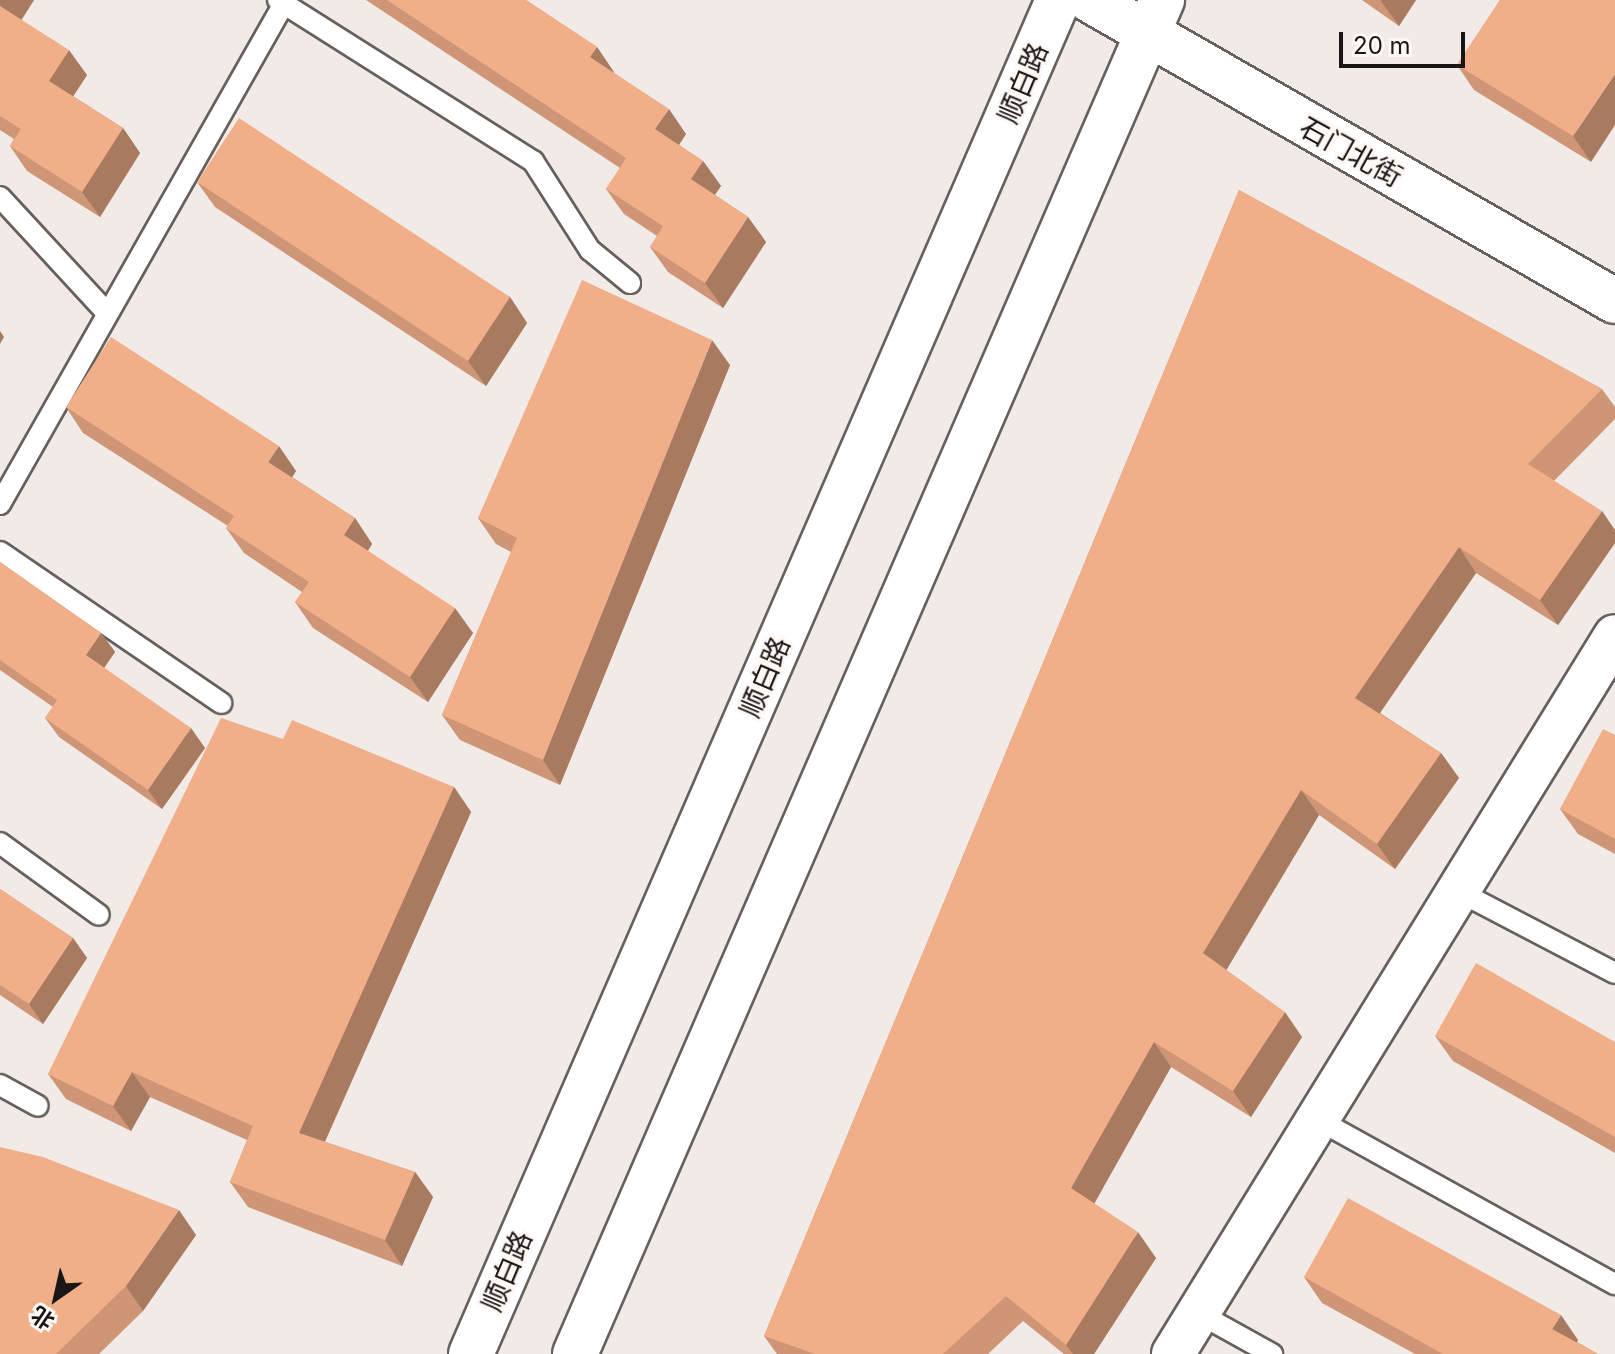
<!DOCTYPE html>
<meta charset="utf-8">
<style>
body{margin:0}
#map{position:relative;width:1615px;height:1354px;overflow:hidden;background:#f2eae7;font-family:Inter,"Noto Sans SC",sans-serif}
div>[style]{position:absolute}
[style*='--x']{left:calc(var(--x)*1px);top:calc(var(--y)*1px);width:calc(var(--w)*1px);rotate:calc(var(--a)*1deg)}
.roads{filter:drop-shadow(2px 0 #66605d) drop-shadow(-2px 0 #66605d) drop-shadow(0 2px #66605d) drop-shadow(0 -2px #66605d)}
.lane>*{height:20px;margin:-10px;padding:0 10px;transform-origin:10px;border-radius:10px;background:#fff}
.street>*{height:42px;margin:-21px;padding:0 21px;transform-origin:21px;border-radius:21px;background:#fff}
.secondary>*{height:44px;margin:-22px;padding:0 22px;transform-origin:22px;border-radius:22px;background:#fff}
.wall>*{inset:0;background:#ce9676}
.shaded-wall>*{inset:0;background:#a87a60}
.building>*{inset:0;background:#f0af89}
span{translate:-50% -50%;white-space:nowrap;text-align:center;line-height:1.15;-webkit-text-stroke:6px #fef8f5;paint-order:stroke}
.street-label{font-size:28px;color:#191615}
.north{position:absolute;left:16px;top:1258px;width:80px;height:80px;-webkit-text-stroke:6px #fef8f5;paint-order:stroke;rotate:214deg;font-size:22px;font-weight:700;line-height:32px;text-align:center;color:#191615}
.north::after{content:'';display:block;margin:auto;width:28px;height:36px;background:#191615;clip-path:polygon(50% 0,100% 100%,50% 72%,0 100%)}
.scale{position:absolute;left:1339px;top:32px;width:126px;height:36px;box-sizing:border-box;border:4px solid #191615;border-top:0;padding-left:10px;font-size:24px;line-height:28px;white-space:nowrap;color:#191615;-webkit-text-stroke:6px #fef8f5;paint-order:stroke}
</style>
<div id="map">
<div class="roads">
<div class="lane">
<i style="--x:278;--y:0;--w:302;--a:32.3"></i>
<i style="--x:533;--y:161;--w:106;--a:57.4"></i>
<i style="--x:590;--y:250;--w:52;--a:39.5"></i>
<i style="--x:0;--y:197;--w:156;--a:47.3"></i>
<i style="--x:0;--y:504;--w:579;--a:-60.43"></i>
<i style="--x:0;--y:552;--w:268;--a:34.3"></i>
<i style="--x:0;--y:843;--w:122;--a:36"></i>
<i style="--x:1458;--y:891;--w:177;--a:27.6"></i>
<i style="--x:0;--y:1085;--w:43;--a:28.9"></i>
<i style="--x:1317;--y:1119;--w:341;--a:29"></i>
<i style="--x:1198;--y:1313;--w:85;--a:29"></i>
</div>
<div class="street">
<i style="--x:1173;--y:1354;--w:843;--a:-58.38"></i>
</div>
<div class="secondary">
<i style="--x:1090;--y:0;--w:605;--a:29.83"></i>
<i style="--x:471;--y:1354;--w:1476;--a:-66.56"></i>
<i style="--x:575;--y:1354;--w:1476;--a:-66.56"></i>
</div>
</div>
<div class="wall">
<i style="clip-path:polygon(0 0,34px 0,21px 20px,87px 75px,73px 96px,123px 128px,140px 153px,100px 217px,27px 171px,10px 146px,14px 139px,0 130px)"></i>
<i style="clip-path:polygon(366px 0,526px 0,597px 47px,614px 73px,686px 134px,679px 145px,703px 161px,721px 186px,715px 195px,748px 217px,766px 242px,723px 308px,668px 272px,650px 247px,657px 236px,624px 214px,606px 189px,620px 168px)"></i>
<i style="clip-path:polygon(1362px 0,1416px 0,1399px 26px)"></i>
<i style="clip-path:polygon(1500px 0,1591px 162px,1474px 90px,1457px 65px)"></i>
<i style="clip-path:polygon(197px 182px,510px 297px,527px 323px,486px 386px,215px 207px)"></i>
<i style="clip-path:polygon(1239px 190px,1602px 389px,1615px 407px,1615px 419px,1554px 481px,1615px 530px,1615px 543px,1558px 625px,1476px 573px,1380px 713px,1441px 753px,1459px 778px,1395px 869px,1319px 815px,1226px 970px,1302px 1037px,1251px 1117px,1171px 1067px,1094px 1203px,1156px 1258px,1094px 1354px,1064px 1354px,1023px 1321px,988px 1354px,777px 1354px,764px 1336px)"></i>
<i style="clip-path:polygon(730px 365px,560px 785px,460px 740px,442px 715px,511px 552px,496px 544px,478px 518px)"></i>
<i style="clip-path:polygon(66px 407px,296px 471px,292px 477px,355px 518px,372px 544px,368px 551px,473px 633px,428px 702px,313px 628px,295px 602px,302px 592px,244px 553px,226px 528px,228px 526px,83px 433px)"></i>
<i style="clip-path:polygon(0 562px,101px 633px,115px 652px,104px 668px,205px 748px,162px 809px,59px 737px,45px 718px,53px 707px,0 670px)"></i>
<i style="clip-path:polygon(1615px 735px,1615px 854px,1578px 834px,1560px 809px)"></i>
<i style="clip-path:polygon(283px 739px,454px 787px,471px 812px,325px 1142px,415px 1172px,433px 1197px,402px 1266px,248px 1207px,230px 1182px,247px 1140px,150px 1097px,131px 1131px,66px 1099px,48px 1074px)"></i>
<i style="clip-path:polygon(0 889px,73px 938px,87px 958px,43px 1024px,0 995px)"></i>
<i style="clip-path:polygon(1435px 1036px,1615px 1042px,1615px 1153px,1453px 1061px)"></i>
<i style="clip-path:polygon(196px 1235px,143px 1311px,99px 1354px,0 1354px)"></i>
<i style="clip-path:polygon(1304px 1277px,1578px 1340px,1577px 1342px,1598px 1354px,1415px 1354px,1322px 1303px)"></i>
</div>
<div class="shaded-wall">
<i style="clip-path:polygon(0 0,34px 0,15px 30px,0 9px)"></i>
<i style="clip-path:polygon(1382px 0,1416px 0,1399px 26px,1381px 1px)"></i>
<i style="clip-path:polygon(597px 47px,614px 72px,608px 82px,590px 57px)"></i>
<i style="clip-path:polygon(69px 50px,87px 75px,67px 106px,49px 81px)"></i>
<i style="clip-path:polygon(1615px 74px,1615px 125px,1591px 162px,1573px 136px)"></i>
<i style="clip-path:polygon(669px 109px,686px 134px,673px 154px,655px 129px)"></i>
<i style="clip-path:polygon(123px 128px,140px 153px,100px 217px,82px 192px)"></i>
<i style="clip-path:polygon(703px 161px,721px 186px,708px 204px,691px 179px)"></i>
<i style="clip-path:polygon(748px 217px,766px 242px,723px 308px,705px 283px)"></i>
<i style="clip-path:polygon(510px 297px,527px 323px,486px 386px,468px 361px)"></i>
<i style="clip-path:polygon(0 331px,4px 337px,0 344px)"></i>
<i style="clip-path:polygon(712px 340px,730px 365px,560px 785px,543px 760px)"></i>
<i style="clip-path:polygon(279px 446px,296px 471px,286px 487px,268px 462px)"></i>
<i style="clip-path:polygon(1602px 511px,1615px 530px,1615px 543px,1558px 625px,1540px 600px)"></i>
<i style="clip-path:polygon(355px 518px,372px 544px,361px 560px,344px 535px)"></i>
<i style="clip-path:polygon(1459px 547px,1476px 573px,1373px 723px,1355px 698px)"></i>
<i style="clip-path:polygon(455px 608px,473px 633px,428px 702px,410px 677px)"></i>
<i style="clip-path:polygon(101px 633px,115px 652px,99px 675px,86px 655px)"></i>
<i style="clip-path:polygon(191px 728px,205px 748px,162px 809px,148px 790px)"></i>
<i style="clip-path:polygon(1441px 753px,1459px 778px,1395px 869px,1377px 844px)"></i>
<i style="clip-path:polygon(454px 787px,471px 812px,317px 1159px,299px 1133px)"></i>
<i style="clip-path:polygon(1301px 790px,1319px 815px,1221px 979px,1203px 953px)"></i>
<i style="clip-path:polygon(73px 938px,87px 958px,43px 1024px,29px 1004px)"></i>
<i style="clip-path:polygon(1285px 1012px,1302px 1037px,1251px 1117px,1233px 1091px)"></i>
<i style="clip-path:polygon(1154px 1042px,1171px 1067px,1089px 1213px,1071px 1188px)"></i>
<i style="clip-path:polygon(132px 1072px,150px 1097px,131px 1131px,113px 1106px)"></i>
<i style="clip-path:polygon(415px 1172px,433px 1197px,402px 1266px,385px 1240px)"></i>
<i style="clip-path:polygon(179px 1210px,196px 1235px,143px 1311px,126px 1286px)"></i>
<i style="clip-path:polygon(1138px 1232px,1156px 1258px,1094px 1354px,1073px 1354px,1066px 1345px)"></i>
<i style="clip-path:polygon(1561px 1315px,1578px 1340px,1570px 1354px,1552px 1329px)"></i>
</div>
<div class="building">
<i style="clip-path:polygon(387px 0,526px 0,597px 47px,590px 57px,669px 109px,655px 129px,703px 161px,691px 179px,748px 217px,705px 283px,650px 247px,663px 226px,606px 189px,626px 158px)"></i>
<i style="clip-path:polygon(1500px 0,1615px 0,1615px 74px,1573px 136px,1457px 65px)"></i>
<i style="clip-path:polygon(0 6px,69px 50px,49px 81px,123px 128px,82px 192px,10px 146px,21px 129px,0 116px)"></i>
<i style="clip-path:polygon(239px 118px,510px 297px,468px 361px,197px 182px)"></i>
<i style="clip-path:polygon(1239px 190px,1602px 389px,1528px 464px,1602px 511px,1540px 600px,1459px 547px,1355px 698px,1441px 753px,1377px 844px,1301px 790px,1203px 953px,1285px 1012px,1233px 1091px,1154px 1042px,1071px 1188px,1138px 1232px,1066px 1345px,1006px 1296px,943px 1354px,815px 1354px,764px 1336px)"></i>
<i style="clip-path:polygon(582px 280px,712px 340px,543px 760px,442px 715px,517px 538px,478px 518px)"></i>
<i style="clip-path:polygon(111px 337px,279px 446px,268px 462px,355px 518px,344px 535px,455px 608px,410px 677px,295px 602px,309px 582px,226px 528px,234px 516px,66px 407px)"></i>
<i style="clip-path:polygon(0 562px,101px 633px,86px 655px,191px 728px,148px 790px,45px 718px,57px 700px,0 660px)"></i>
<i style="clip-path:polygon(221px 718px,283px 739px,292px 720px,454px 787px,299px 1133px,415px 1172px,385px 1240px,230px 1182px,253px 1126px,132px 1072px,113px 1106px,48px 1074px)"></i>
<i style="clip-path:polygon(1603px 729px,1615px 735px,1615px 839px,1560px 809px)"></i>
<i style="clip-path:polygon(0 889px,73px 938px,29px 1004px,0 985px)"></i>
<i style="clip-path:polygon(1476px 963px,1615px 1042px,1615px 1137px,1435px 1036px)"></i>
<i style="clip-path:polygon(0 1147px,43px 1157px,179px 1210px,126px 1286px,56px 1354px,0 1354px)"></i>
<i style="clip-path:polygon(1348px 1198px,1561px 1315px,1552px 1329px,1598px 1354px,1443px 1354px,1304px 1277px)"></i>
</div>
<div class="street-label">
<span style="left:1023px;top:83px;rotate:-67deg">顺白路</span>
<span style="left:1351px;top:152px;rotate:29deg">石门北街</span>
<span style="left:765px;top:677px;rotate:-67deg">顺白路</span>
<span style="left:507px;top:1271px;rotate:-67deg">顺白路</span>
</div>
<div class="north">北</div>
<div class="scale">20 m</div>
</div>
